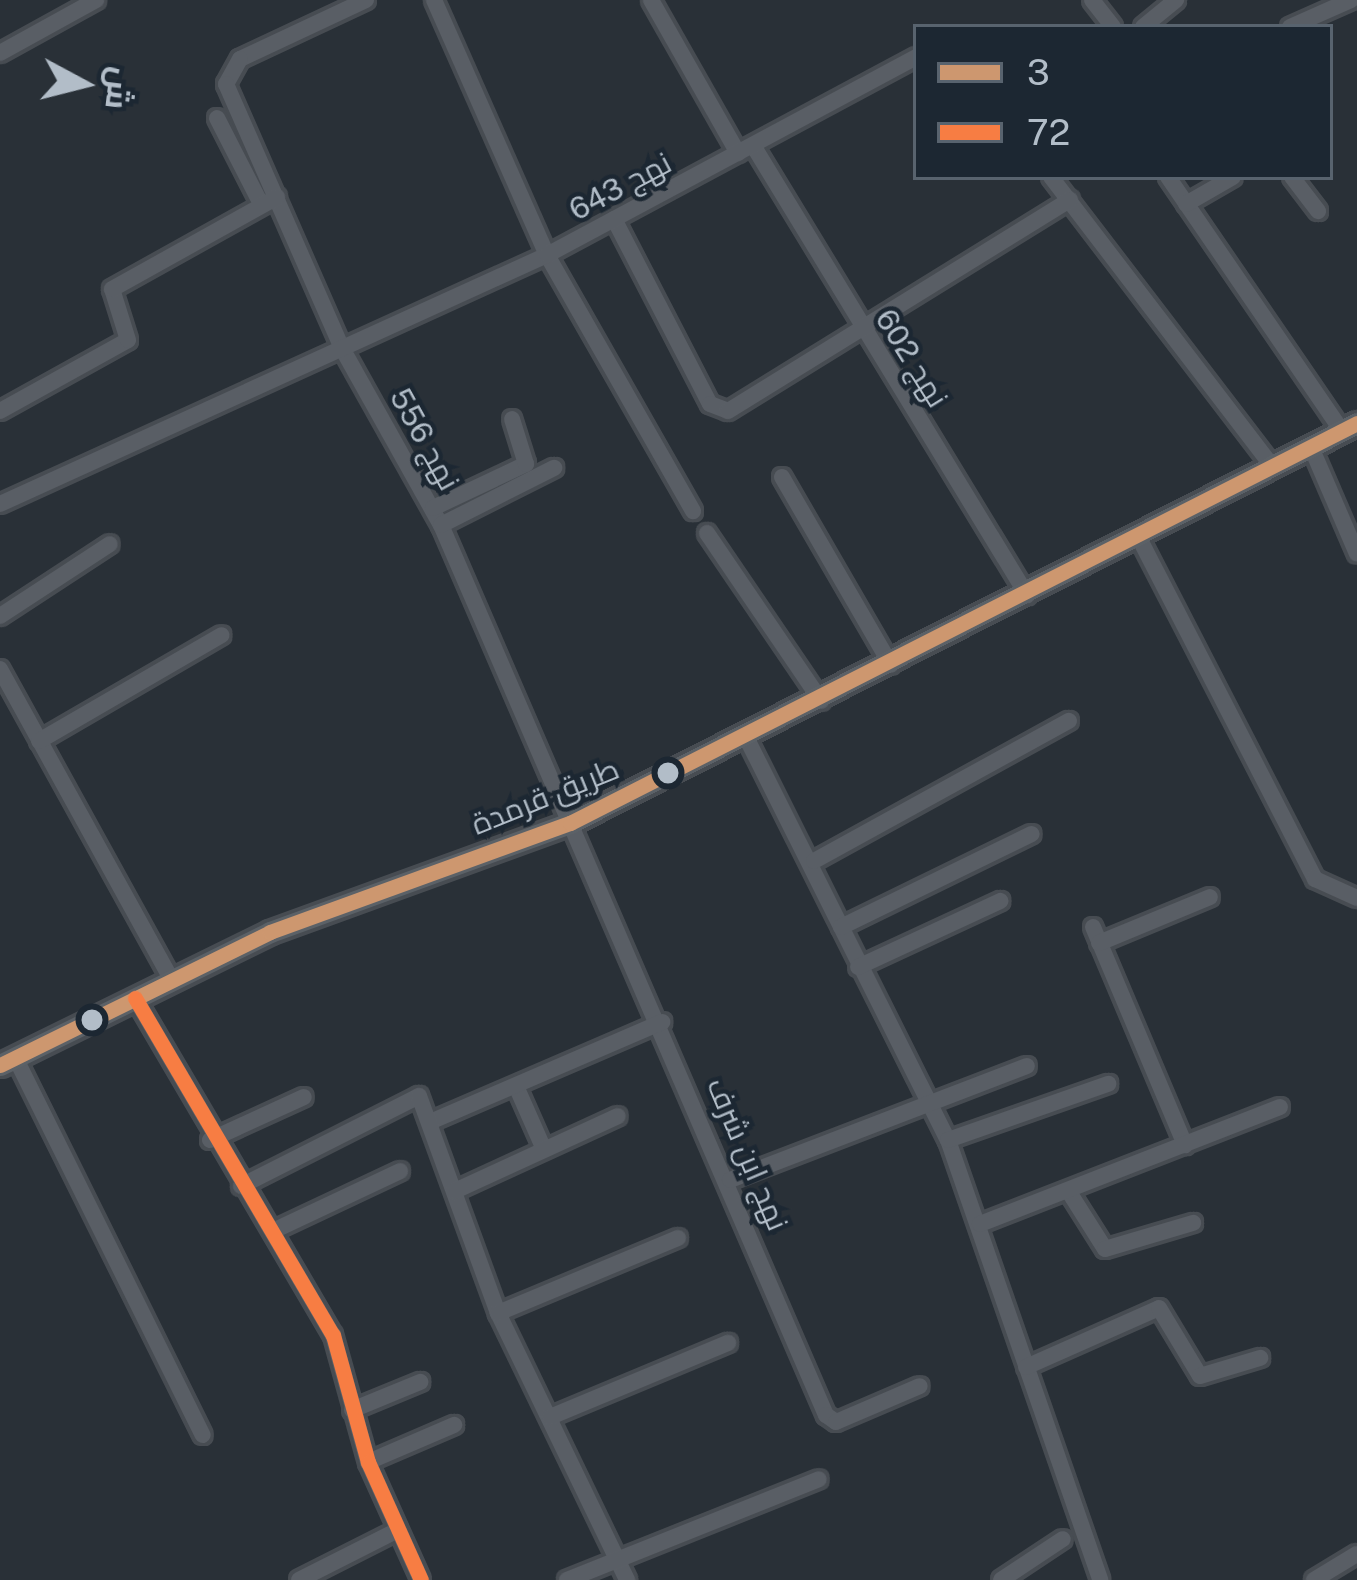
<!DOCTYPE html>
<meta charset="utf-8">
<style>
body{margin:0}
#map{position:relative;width:1357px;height:1580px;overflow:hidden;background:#293037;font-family:"Public Sans",Cairo,sans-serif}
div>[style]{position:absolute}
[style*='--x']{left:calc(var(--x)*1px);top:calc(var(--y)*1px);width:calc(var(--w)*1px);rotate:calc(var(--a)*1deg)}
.roads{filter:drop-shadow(3px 0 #474c52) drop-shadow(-3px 0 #474c52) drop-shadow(0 3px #474c52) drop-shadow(0 -3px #474c52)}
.minor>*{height:16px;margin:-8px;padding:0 8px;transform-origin:8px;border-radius:8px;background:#595e65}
.major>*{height:21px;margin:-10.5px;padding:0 10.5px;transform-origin:10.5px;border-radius:10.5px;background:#5b6167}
.bus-1>*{height:15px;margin:-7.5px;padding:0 7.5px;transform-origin:7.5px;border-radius:7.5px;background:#cd976f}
.bus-2>*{height:15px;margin:-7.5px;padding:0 7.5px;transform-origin:7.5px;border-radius:7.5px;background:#f77d43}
.dots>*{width:33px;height:33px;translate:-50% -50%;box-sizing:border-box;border:6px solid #1c2732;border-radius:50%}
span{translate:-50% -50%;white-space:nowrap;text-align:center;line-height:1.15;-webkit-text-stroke:9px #1c2732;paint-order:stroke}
.street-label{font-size:30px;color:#b2bdc8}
.legend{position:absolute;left:913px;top:24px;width:420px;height:156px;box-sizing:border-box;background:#1c2732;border:3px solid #58636e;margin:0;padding:15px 21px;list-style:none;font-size:36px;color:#b2bdc8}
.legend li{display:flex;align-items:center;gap:24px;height:60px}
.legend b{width:60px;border:3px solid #58636e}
.north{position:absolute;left:24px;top:24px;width:120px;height:120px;-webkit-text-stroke:9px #1c2732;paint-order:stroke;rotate:97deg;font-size:33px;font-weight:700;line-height:48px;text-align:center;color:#b2bdc8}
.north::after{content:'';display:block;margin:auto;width:42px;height:54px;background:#b2bdc8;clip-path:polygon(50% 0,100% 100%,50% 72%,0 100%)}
</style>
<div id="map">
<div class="roads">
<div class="minor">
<i style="--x:366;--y:0;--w:139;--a:154.9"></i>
<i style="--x:240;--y:59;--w:29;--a:119"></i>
<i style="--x:226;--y:84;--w:291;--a:66.3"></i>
<i style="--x:343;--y:350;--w:201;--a:60.8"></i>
<i style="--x:441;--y:525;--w:970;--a:66.61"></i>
<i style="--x:826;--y:1415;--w:12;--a:35"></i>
<i style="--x:836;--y:1422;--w:91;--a:-23.2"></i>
<i style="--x:434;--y:0;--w:279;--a:66.1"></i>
<i style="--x:547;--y:255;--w:295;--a:60.3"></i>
<i style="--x:651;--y:0;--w:176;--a:60.4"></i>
<i style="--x:1092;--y:0;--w:34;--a:52"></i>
<i style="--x:1143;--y:27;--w:43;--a:-39.3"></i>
<i style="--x:1290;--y:27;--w:67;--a:-23.9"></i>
<i style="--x:0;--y:53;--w:110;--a:-28.9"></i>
<i style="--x:217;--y:118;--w:90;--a:62.9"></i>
<i style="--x:754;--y:147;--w:525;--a:58.64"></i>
<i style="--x:1051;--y:177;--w:365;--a:52.6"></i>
<i style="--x:1168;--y:177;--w:308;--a:55.6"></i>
<i style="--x:1292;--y:177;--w:43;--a:52.6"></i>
<i style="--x:1186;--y:204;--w:54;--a:-29.9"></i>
<i style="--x:614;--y:219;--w:208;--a:62.6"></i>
<i style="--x:710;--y:404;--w:19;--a:21"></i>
<i style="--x:728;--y:411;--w:402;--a:-31.7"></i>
<i style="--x:0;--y:411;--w:146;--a:-29"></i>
<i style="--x:128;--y:340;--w:53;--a:-107.4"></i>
<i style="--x:112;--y:289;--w:189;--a:-29.1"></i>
<i style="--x:1311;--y:447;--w:116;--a:66.7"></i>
<i style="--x:782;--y:477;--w:217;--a:59.9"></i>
<i style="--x:0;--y:504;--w:601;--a:-24.48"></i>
<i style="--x:547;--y:255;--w:419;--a:-28.2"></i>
<i style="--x:433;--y:508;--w:103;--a:-25.3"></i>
<i style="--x:526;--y:464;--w:47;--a:-107.3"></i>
<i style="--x:441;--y:525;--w:127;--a:-26.8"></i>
<i style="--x:707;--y:533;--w:203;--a:55.8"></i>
<i style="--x:1138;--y:536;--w:386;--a:62.7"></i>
<i style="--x:1315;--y:879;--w:46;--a:24.3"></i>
<i style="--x:0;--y:616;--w:131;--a:-33.2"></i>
<i style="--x:0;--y:669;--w:354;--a:61.1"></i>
<i style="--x:747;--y:739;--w:449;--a:63.4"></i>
<i style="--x:948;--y:1140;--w:466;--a:70.9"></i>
<i style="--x:39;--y:741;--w:211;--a:-30.1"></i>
<i style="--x:814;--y:861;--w:291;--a:-28.8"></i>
<i style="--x:841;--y:927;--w:212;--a:-26"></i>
<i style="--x:1093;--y:927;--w:237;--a:67.1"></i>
<i style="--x:1099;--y:943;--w:120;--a:-22.5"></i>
<i style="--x:858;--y:967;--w:157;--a:-24.9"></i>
<i style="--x:135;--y:998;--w:391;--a:59.6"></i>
<i style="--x:333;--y:1335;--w:132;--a:74.6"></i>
<i style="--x:368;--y:1462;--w:129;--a:65.8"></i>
<i style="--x:15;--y:1057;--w:422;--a:63.6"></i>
<i style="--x:516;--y:1086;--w:64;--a:66.2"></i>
<i style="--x:430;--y:1122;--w:253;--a:-23.3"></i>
<i style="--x:210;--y:1140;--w:103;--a:-24.6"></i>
<i style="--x:948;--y:1140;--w:170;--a:-19.3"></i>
<i style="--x:730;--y:1180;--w:318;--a:-21"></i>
<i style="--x:241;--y:1186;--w:199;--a:-26.8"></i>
<i style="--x:419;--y:1096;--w:231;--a:70"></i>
<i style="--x:498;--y:1313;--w:297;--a:64.2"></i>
<i style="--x:455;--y:1191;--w:179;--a:-24.7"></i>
<i style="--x:1069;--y:1192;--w:67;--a:57.7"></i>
<i style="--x:1105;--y:1249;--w:92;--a:-16.5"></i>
<i style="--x:980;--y:1224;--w:322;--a:-21.3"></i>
<i style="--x:277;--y:1229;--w:136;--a:-25.2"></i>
<i style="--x:498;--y:1313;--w:195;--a:-22.6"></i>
<i style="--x:1026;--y:1367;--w:145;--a:-23.9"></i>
<i style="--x:1159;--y:1308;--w:79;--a:58.9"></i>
<i style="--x:1200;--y:1376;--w:63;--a:-16.7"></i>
<i style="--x:352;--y:1410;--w:74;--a:-22.4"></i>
<i style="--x:550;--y:1417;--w:193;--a:-22.6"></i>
<i style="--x:368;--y:1462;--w:94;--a:-23.3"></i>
<i style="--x:299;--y:1580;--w:111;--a:-26.8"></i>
<i style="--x:567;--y:1580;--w:271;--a:-21.8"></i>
<i style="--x:1001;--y:1580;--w:74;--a:-33.5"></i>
<i style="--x:1314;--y:1580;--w:50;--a:-31.2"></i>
</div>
<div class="major">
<i style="--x:0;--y:1065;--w:301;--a:-26.2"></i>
<i style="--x:270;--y:932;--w:319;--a:-20"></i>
<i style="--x:570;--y:823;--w:883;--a:-26.94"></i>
</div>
</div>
<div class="bus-1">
<i style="--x:0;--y:1065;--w:301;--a:-26.2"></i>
<i style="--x:270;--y:932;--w:319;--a:-20"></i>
<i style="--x:570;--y:823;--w:883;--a:-26.94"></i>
</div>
<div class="bus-2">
<i style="--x:135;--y:998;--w:391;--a:59.6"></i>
<i style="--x:333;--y:1335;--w:132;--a:74.6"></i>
<i style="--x:368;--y:1462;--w:129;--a:65.8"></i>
</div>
<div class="dots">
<i style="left:668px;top:773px;background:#b2bdc8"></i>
<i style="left:92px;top:1020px;background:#b2bdc8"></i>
</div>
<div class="street-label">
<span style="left:620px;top:186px;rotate:-28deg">نهج 643</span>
<span style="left:912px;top:358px;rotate:58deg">نهج 602</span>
<span style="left:425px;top:439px;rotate:61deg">نهج 556</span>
<span style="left:545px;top:796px;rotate:-22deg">طريق قرمدة</span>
<span style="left:748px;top:1154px;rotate:67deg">نهج ابن شرف</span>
</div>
<ul class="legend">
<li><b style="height:15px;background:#cd976f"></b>3</li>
<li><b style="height:15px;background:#f77d43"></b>72</li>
</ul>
<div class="north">ش</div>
</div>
